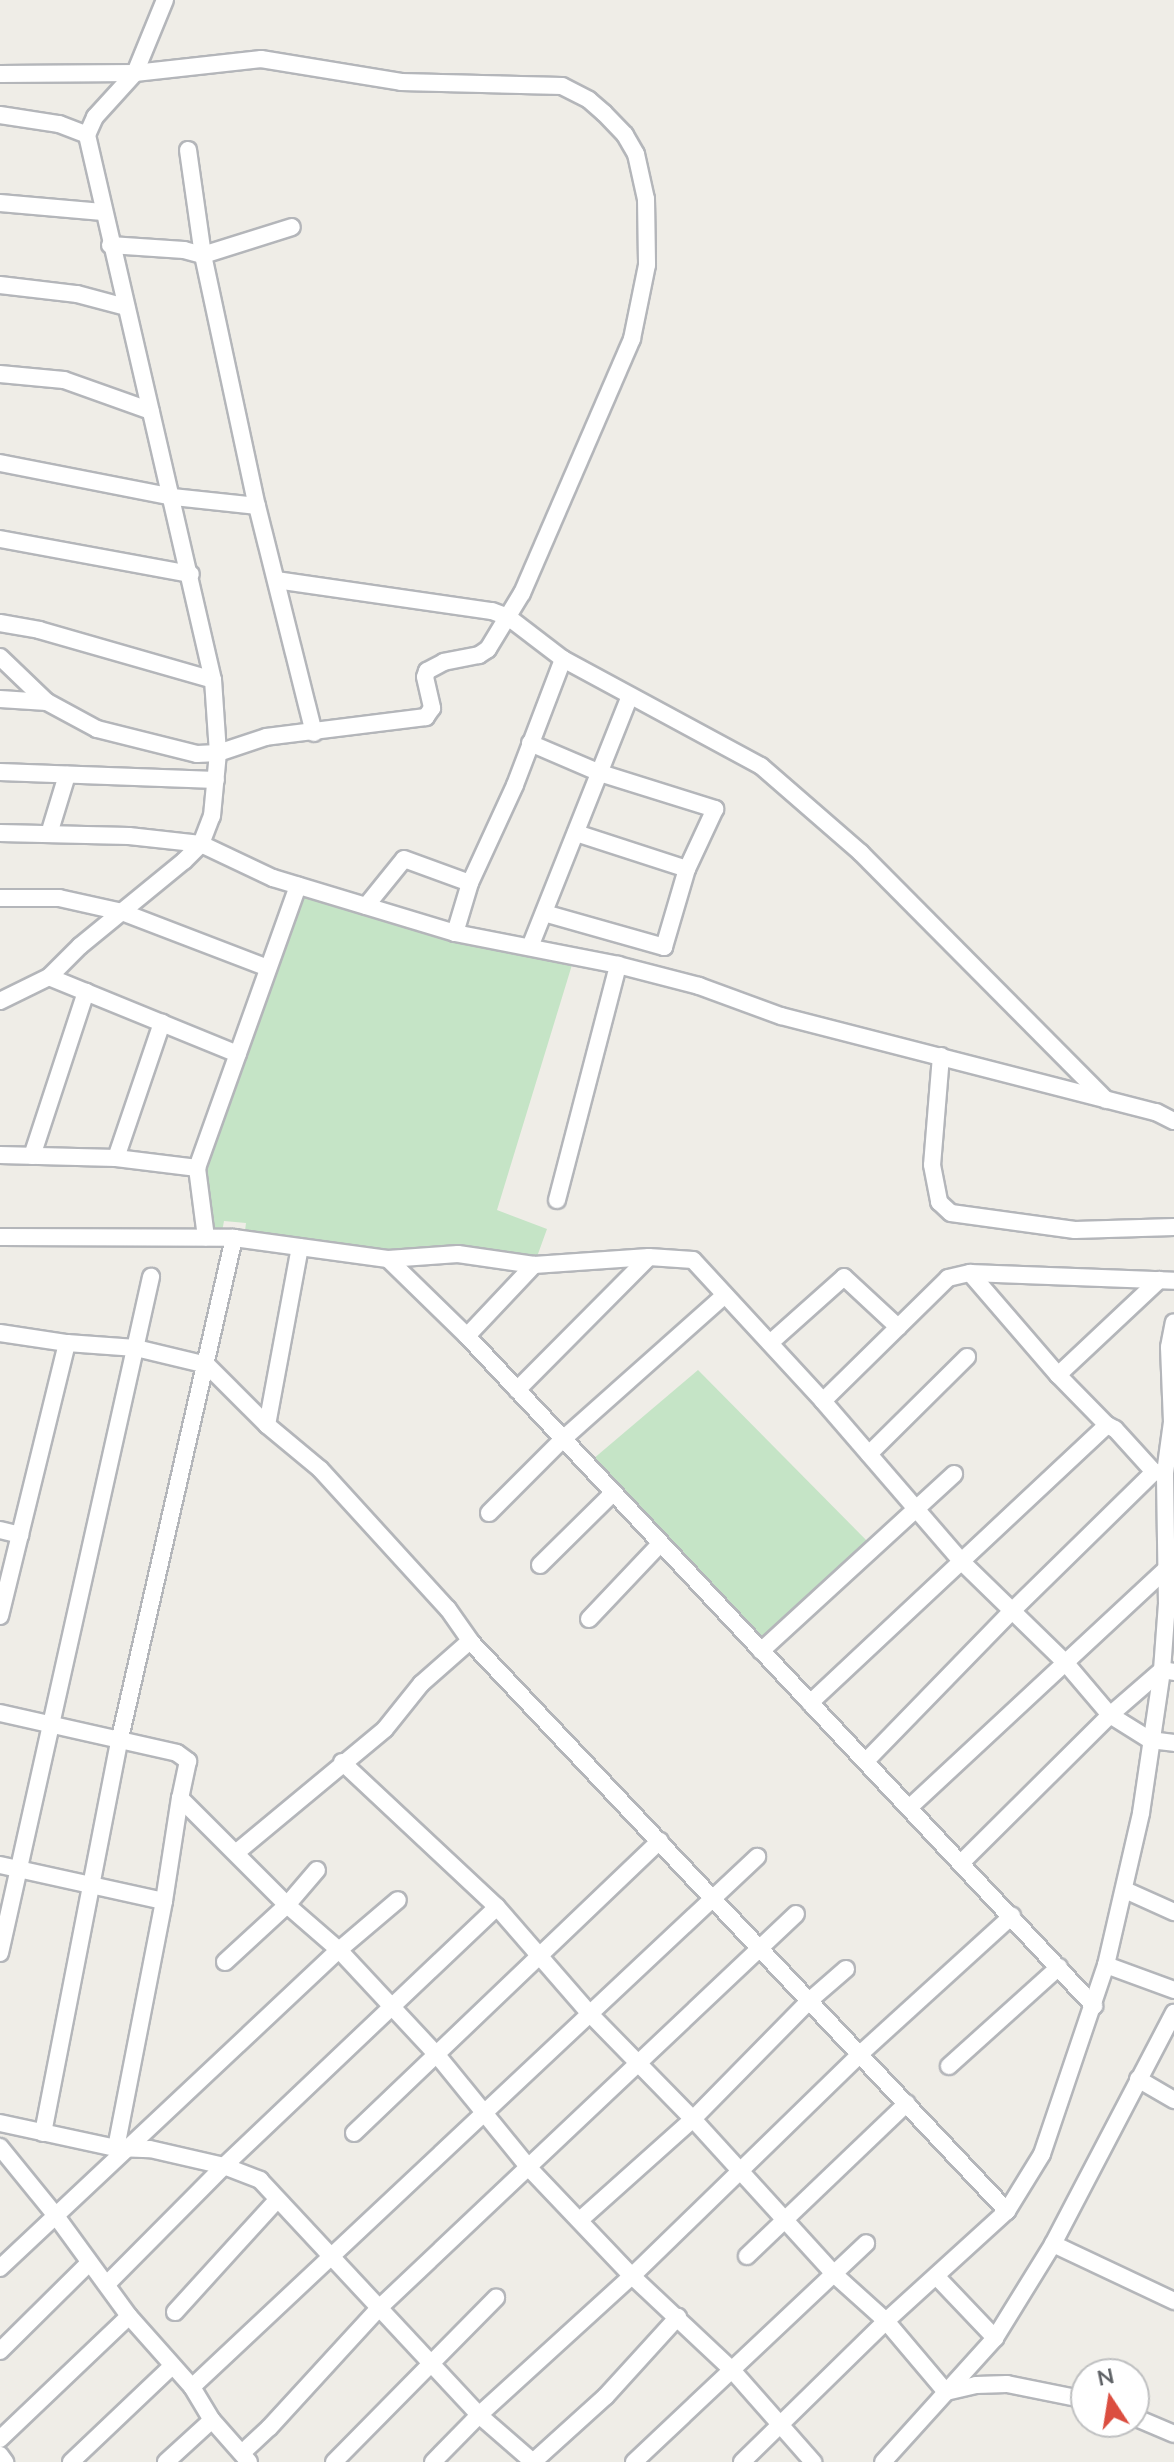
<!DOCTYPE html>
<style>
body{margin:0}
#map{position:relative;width:1174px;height:2462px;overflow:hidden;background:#efede7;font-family:Mulish,sans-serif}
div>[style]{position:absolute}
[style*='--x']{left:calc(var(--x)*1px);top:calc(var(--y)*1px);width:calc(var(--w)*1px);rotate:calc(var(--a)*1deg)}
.green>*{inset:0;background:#c5e4c6}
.roads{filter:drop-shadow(2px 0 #b4b6ba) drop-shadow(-2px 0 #b4b6ba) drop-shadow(0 2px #b4b6ba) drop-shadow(0 -2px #b4b6ba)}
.minor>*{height:16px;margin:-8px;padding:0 8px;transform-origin:8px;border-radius:8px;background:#fff}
span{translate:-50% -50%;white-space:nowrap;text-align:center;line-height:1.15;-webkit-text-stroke:6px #fff;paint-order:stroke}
.north{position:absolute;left:1070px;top:2358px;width:80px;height:80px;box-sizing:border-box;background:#fff;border:2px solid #bfc0c1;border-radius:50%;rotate:348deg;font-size:22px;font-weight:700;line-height:32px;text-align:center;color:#5e6165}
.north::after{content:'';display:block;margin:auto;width:28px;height:36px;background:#db4e40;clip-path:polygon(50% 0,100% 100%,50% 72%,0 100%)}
</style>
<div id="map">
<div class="green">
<i style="clip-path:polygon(298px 886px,575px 955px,497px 1210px,547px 1229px,534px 1265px,388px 1259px,244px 1239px,246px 1223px,224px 1221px,221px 1237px,206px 1237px,197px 1168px)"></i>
<i style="clip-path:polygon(698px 1370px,873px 1547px,761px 1651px,586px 1465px)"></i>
</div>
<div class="roads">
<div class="minor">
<i style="--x:0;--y:74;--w:135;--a:-0.4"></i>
<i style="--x:135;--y:73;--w:127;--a:-6.3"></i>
<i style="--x:261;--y:59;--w:142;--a:9.3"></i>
<i style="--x:401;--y:82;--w:161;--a:1.4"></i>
<i style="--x:562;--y:86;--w:30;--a:27"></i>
<i style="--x:589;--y:100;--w:20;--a:41"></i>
<i style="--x:604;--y:113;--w:30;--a:46"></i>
<i style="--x:625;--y:135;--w:22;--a:60"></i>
<i style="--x:636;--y:154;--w:46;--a:77.5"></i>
<i style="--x:646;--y:199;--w:66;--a:89.1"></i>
<i style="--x:647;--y:265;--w:76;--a:101.5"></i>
<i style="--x:632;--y:339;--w:277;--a:113.4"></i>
<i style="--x:522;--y:593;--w:66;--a:121.3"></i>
<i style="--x:488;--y:649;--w:11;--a:146"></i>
<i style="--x:479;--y:655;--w:36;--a:169"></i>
<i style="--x:444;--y:662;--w:19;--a:152"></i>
<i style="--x:427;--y:671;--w:6;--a:108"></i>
<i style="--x:425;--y:677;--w:32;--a:77"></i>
<i style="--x:432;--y:708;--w:11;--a:124"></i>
<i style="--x:426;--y:717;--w:161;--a:172.9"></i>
<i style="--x:266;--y:737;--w:51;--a:161.6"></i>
<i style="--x:218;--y:753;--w:21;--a:177"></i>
<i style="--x:197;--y:754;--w:103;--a:-166"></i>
<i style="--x:97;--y:729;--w:57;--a:-151.6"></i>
<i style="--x:47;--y:702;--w:65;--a:-136.2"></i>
<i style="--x:0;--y:115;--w:60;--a:8.7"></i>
<i style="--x:59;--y:124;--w:30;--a:21"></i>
<i style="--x:188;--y:150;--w:106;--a:81.9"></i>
<i style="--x:203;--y:255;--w:257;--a:77.9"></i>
<i style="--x:257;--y:506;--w:234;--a:75.9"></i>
<i style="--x:0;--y:203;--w:103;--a:5"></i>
<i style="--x:110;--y:245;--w:74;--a:3.9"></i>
<i style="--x:184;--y:250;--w:20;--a:15"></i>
<i style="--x:203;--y:255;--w:93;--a:-17.5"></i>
<i style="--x:0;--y:285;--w:78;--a:6.7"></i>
<i style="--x:77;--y:294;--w:51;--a:14.9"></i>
<i style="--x:0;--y:374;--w:64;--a:5.4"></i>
<i style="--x:64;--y:380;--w:92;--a:19.6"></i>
<i style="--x:0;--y:463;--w:176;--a:11.1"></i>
<i style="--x:173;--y:497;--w:84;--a:6.1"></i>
<i style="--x:0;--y:539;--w:194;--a:10.4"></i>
<i style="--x:276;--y:580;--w:218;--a:8.2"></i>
<i style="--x:492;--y:611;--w:17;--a:21"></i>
<i style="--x:508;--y:617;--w:69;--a:37.4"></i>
<i style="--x:563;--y:659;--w:225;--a:28.4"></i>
<i style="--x:761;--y:766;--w:133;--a:41"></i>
<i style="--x:861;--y:853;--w:348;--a:45.2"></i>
<i style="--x:0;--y:623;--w:40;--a:10"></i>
<i style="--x:39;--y:630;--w:181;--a:16"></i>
<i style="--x:0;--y:699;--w:47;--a:3.7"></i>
<i style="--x:530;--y:743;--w:76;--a:23.2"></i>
<i style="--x:600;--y:773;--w:121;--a:17.4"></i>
<i style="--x:715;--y:809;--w:66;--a:115"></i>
<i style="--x:687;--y:869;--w:117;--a:-162"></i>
<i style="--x:0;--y:772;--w:216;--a:2.1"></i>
<i style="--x:0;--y:833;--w:129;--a:1.3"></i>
<i style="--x:129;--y:836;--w:72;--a:6.3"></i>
<i style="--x:201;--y:844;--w:80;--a:25.3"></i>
<i style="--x:273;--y:878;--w:190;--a:16.8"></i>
<i style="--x:455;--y:933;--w:166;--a:11.1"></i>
<i style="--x:618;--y:965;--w:84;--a:14.5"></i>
<i style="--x:699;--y:986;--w:87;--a:20.1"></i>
<i style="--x:781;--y:1016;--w:387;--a:14.4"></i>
<i style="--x:1156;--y:1112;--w:20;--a:27"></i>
<i style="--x:49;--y:834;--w:62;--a:-73"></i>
<i style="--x:0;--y:898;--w:59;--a:0"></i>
<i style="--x:59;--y:898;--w:65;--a:12.5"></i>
<i style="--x:122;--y:912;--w:156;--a:21"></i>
<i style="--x:366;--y:906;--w:60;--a:-51"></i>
<i style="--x:404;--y:859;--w:70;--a:20"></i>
<i style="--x:544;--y:913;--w:125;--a:15.8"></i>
<i style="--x:664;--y:947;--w:81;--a:-73.6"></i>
<i style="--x:455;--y:933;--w:52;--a:-73.3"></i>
<i style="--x:470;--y:883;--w:108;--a:-65.3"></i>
<i style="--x:515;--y:785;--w:135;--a:-69.1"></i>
<i style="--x:530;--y:947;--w:270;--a:-68.3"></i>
<i style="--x:49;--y:977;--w:204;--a:22.2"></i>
<i style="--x:0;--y:1001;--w:55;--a:-26.1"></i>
<i style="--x:49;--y:977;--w:44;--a:-45"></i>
<i style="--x:80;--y:946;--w:134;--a:-39.3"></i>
<i style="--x:184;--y:861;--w:24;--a:-45"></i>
<i style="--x:201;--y:844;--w:30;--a:-69"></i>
<i style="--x:212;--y:816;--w:63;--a:-84.6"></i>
<i style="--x:218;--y:753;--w:73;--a:-93.9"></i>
<i style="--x:213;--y:680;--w:559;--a:-103.02"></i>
<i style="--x:87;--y:135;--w:20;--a:-66"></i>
<i style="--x:95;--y:117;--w:59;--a:-47.7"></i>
<i style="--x:135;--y:73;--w:79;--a:-67.7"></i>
<i style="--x:941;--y:1056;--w:109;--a:94.7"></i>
<i style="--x:932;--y:1165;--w:38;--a:79"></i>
<i style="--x:939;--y:1202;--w:16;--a:43"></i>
<i style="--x:951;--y:1213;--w:125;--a:7.8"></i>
<i style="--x:1075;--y:1230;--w:99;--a:-1.7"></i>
<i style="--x:0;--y:1155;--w:116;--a:1.5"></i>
<i style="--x:116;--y:1158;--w:82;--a:7"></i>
<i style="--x:197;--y:1168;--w:70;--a:82.6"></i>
<i style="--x:32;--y:1156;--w:173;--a:-71.8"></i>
<i style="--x:116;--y:1158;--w:143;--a:-71.2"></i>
<i style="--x:197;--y:1168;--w:300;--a:-70.3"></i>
<i style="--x:557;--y:1200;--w:243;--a:-75.4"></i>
<i style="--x:0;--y:1237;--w:234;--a:0.2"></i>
<i style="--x:234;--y:1238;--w:155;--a:7.8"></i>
<i style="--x:388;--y:1259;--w:110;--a:44.3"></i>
<i style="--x:467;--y:1336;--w:918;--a:46.9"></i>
<i style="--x:388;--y:1259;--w:70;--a:-4.1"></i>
<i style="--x:458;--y:1254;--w:77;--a:8.2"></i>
<i style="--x:534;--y:1265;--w:115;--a:-4"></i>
<i style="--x:649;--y:1257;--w:44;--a:3.9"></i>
<i style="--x:693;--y:1260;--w:192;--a:47.3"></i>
<i style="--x:823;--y:1401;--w:211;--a:49.2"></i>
<i style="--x:961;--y:1561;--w:144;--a:44.2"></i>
<i style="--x:1064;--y:1661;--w:71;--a:49.6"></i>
<i style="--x:1110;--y:1715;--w:47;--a:32"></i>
<i style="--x:1150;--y:1740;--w:24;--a:7"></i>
<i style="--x:970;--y:1273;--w:135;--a:49.2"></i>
<i style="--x:1058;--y:1375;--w:70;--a:45.6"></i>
<i style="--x:0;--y:1333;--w:68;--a:8.5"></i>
<i style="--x:67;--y:1343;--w:69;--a:4.1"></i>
<i style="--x:136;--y:1348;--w:73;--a:13.5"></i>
<i style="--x:207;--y:1365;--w:85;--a:45"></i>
<i style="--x:267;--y:1425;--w:69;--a:39.7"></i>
<i style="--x:320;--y:1469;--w:190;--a:47.6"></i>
<i style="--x:448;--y:1609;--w:39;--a:55"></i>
<i style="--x:470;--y:1641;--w:783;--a:46.71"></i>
<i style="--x:467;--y:1336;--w:98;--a:-46.7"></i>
<i style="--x:770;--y:1343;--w:99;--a:-41.7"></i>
<i style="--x:844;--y:1277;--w:74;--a:42.8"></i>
<i style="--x:1058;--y:1375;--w:139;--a:-43.2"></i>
<i style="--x:517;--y:1390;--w:187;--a:-45.2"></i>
<i style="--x:823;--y:1401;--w:175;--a:-44.5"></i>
<i style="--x:948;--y:1278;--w:23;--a:-13"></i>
<i style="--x:970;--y:1273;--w:204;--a:2.2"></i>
<i style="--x:267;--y:1425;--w:181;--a:-79.5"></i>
<i style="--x:869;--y:1454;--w:138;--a:-44.7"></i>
<i style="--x:489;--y:1513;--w:103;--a:-45"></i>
<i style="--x:562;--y:1440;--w:218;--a:-41.7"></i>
<i style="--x:0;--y:1530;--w:21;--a:14"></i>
<i style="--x:540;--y:1565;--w:103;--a:-44.6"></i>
<i style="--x:0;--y:1616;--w:281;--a:-76.2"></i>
<i style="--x:589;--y:1619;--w:103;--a:-46.6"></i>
<i style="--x:761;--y:1651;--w:262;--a:-42.5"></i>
<i style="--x:810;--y:1703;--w:407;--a:-43.1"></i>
<i style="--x:1107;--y:1425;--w:9;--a:27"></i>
<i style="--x:1115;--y:1429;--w:58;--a:47.8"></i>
<i style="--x:1154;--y:1472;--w:11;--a:5"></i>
<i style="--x:0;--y:1713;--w:181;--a:12.7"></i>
<i style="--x:177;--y:1753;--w:14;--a:36"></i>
<i style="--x:188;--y:1761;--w:38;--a:102"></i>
<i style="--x:866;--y:1761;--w:208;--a:-45.8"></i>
<i style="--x:1011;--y:1612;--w:200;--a:-44.4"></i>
<i style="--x:342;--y:1762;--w:212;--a:43.1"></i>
<i style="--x:497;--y:1907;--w:143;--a:49"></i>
<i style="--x:591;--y:2015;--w:146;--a:45.6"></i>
<i style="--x:693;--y:2119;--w:211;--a:47.7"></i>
<i style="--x:835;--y:2275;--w:69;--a:42"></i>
<i style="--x:886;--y:2321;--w:93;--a:49.8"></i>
<i style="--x:910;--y:1807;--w:348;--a:-42.9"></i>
<i style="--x:237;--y:1852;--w:192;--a:-39.7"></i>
<i style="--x:385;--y:1729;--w:58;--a:-51.3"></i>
<i style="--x:421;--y:1684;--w:65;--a:-41.3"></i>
<i style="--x:962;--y:1862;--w:209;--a:-44.8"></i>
<i style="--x:1110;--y:1715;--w:69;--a:-40.9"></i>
<i style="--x:1162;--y:1670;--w:12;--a:9"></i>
<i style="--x:0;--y:1865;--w:168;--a:12.4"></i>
<i style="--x:1125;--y:1890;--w:54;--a:24.2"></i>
<i style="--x:0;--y:1953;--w:693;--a:-77.41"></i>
<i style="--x:225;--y:1962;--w:84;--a:-42.6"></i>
<i style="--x:287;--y:1905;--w:46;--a:-49.4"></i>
<i style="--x:1106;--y:1965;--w:72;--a:20.2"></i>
<i style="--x:949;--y:2066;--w:148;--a:-42"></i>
<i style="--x:1138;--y:2079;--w:42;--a:30.3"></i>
<i style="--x:0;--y:2123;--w:119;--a:12.2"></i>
<i style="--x:116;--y:2148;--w:34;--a:2"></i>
<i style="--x:150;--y:2149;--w:76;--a:12.9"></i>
<i style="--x:224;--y:2166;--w:39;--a:21"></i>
<i style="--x:260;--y:2180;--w:321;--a:47"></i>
<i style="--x:479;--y:2415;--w:72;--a:41"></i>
<i style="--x:43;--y:2133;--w:402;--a:-79"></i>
<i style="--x:120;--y:1738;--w:513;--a:-77.16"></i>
<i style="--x:354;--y:2133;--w:423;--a:-43.7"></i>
<i style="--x:0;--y:2147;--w:89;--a:50.9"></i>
<i style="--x:56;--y:2216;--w:124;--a:53.9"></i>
<i style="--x:129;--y:2316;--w:95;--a:48.4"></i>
<i style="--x:192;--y:2387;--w:39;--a:59"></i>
<i style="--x:212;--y:2420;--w:56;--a:48.6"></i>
<i style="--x:116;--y:2148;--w:252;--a:-79"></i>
<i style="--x:164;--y:1901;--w:104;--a:-81.2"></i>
<i style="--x:180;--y:1798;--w:151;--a:45"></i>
<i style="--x:287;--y:1905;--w:69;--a:40.9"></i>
<i style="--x:339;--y:1950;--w:144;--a:47"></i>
<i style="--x:437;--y:2055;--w:146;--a:50.8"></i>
<i style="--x:529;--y:2168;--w:149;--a:46.4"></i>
<i style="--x:632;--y:2276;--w:137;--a:43.2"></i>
<i style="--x:732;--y:2370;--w:123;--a:48.6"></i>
<i style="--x:580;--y:2220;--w:152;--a:-41.8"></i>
<i style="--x:693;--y:2119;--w:165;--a:-45.5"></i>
<i style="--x:809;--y:2001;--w:49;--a:-40.9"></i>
<i style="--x:1053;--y:2244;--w:134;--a:25.2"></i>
<i style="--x:747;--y:2256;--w:221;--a:-43.7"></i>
<i style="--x:0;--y:2268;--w:465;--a:-43.2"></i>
<i style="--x:339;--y:1950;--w:77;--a:-40.3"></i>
<i style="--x:936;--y:2276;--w:86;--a:46.4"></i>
<i style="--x:107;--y:2284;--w:166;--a:-45.2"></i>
<i style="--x:224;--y:2166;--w:376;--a:-43.5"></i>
<i style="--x:175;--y:2312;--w:150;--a:-47.7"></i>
<i style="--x:0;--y:2351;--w:124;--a:-44.7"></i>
<i style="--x:192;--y:2387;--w:775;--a:-43.17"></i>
<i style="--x:946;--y:2392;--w:31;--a:-13"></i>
<i style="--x:976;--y:2385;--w:31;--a:-2"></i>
<i style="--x:1007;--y:2384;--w:81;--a:11.4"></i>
<i style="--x:1134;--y:2417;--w:43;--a:23"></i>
<i style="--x:0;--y:2439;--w:178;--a:-43.6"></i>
<i style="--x:242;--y:2453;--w:37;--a:-43"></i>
<i style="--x:269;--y:2428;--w:161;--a:-47.5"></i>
<i style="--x:378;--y:2309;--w:575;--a:-43.38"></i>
<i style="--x:0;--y:2455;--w:9;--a:54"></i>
<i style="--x:71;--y:2462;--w:139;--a:-43.5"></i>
<i style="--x:166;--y:2462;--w:62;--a:-42.4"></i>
<i style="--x:334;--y:2462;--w:231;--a:-45.4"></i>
<i style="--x:433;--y:2462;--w:66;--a:-45.6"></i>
<i style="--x:479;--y:2415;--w:207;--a:-42.3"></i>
<i style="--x:632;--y:2276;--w:317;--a:-44.2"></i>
<i style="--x:859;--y:2055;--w:207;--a:-42.3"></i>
<i style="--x:533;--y:2462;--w:98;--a:-42.1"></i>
<i style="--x:606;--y:2396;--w:107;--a:-47.7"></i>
<i style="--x:634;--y:2462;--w:319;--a:-43.3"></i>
<i style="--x:742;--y:2462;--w:202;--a:-44.4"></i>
<i style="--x:886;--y:2321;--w:164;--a:-42.3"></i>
<i style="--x:1007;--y:2211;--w:67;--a:-58.4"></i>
<i style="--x:1042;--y:2154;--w:200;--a:-71.3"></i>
<i style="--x:1106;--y:1965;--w:156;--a:-77"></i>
<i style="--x:1141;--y:1813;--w:145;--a:-81.6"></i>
<i style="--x:1162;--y:1670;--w:66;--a:-85.7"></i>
<i style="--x:1167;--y:1604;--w:131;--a:-90.9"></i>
<i style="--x:1165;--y:1473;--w:51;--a:-82.2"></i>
<i style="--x:1172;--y:1422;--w:75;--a:-92.3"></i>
<i style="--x:1169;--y:1347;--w:25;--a:-79"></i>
<i style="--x:883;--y:2462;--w:167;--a:-47.9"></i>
<i style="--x:995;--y:2338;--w:110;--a:-58.3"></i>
<i style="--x:1053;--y:2244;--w:261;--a:-62.4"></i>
</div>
</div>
<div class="north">N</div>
</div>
